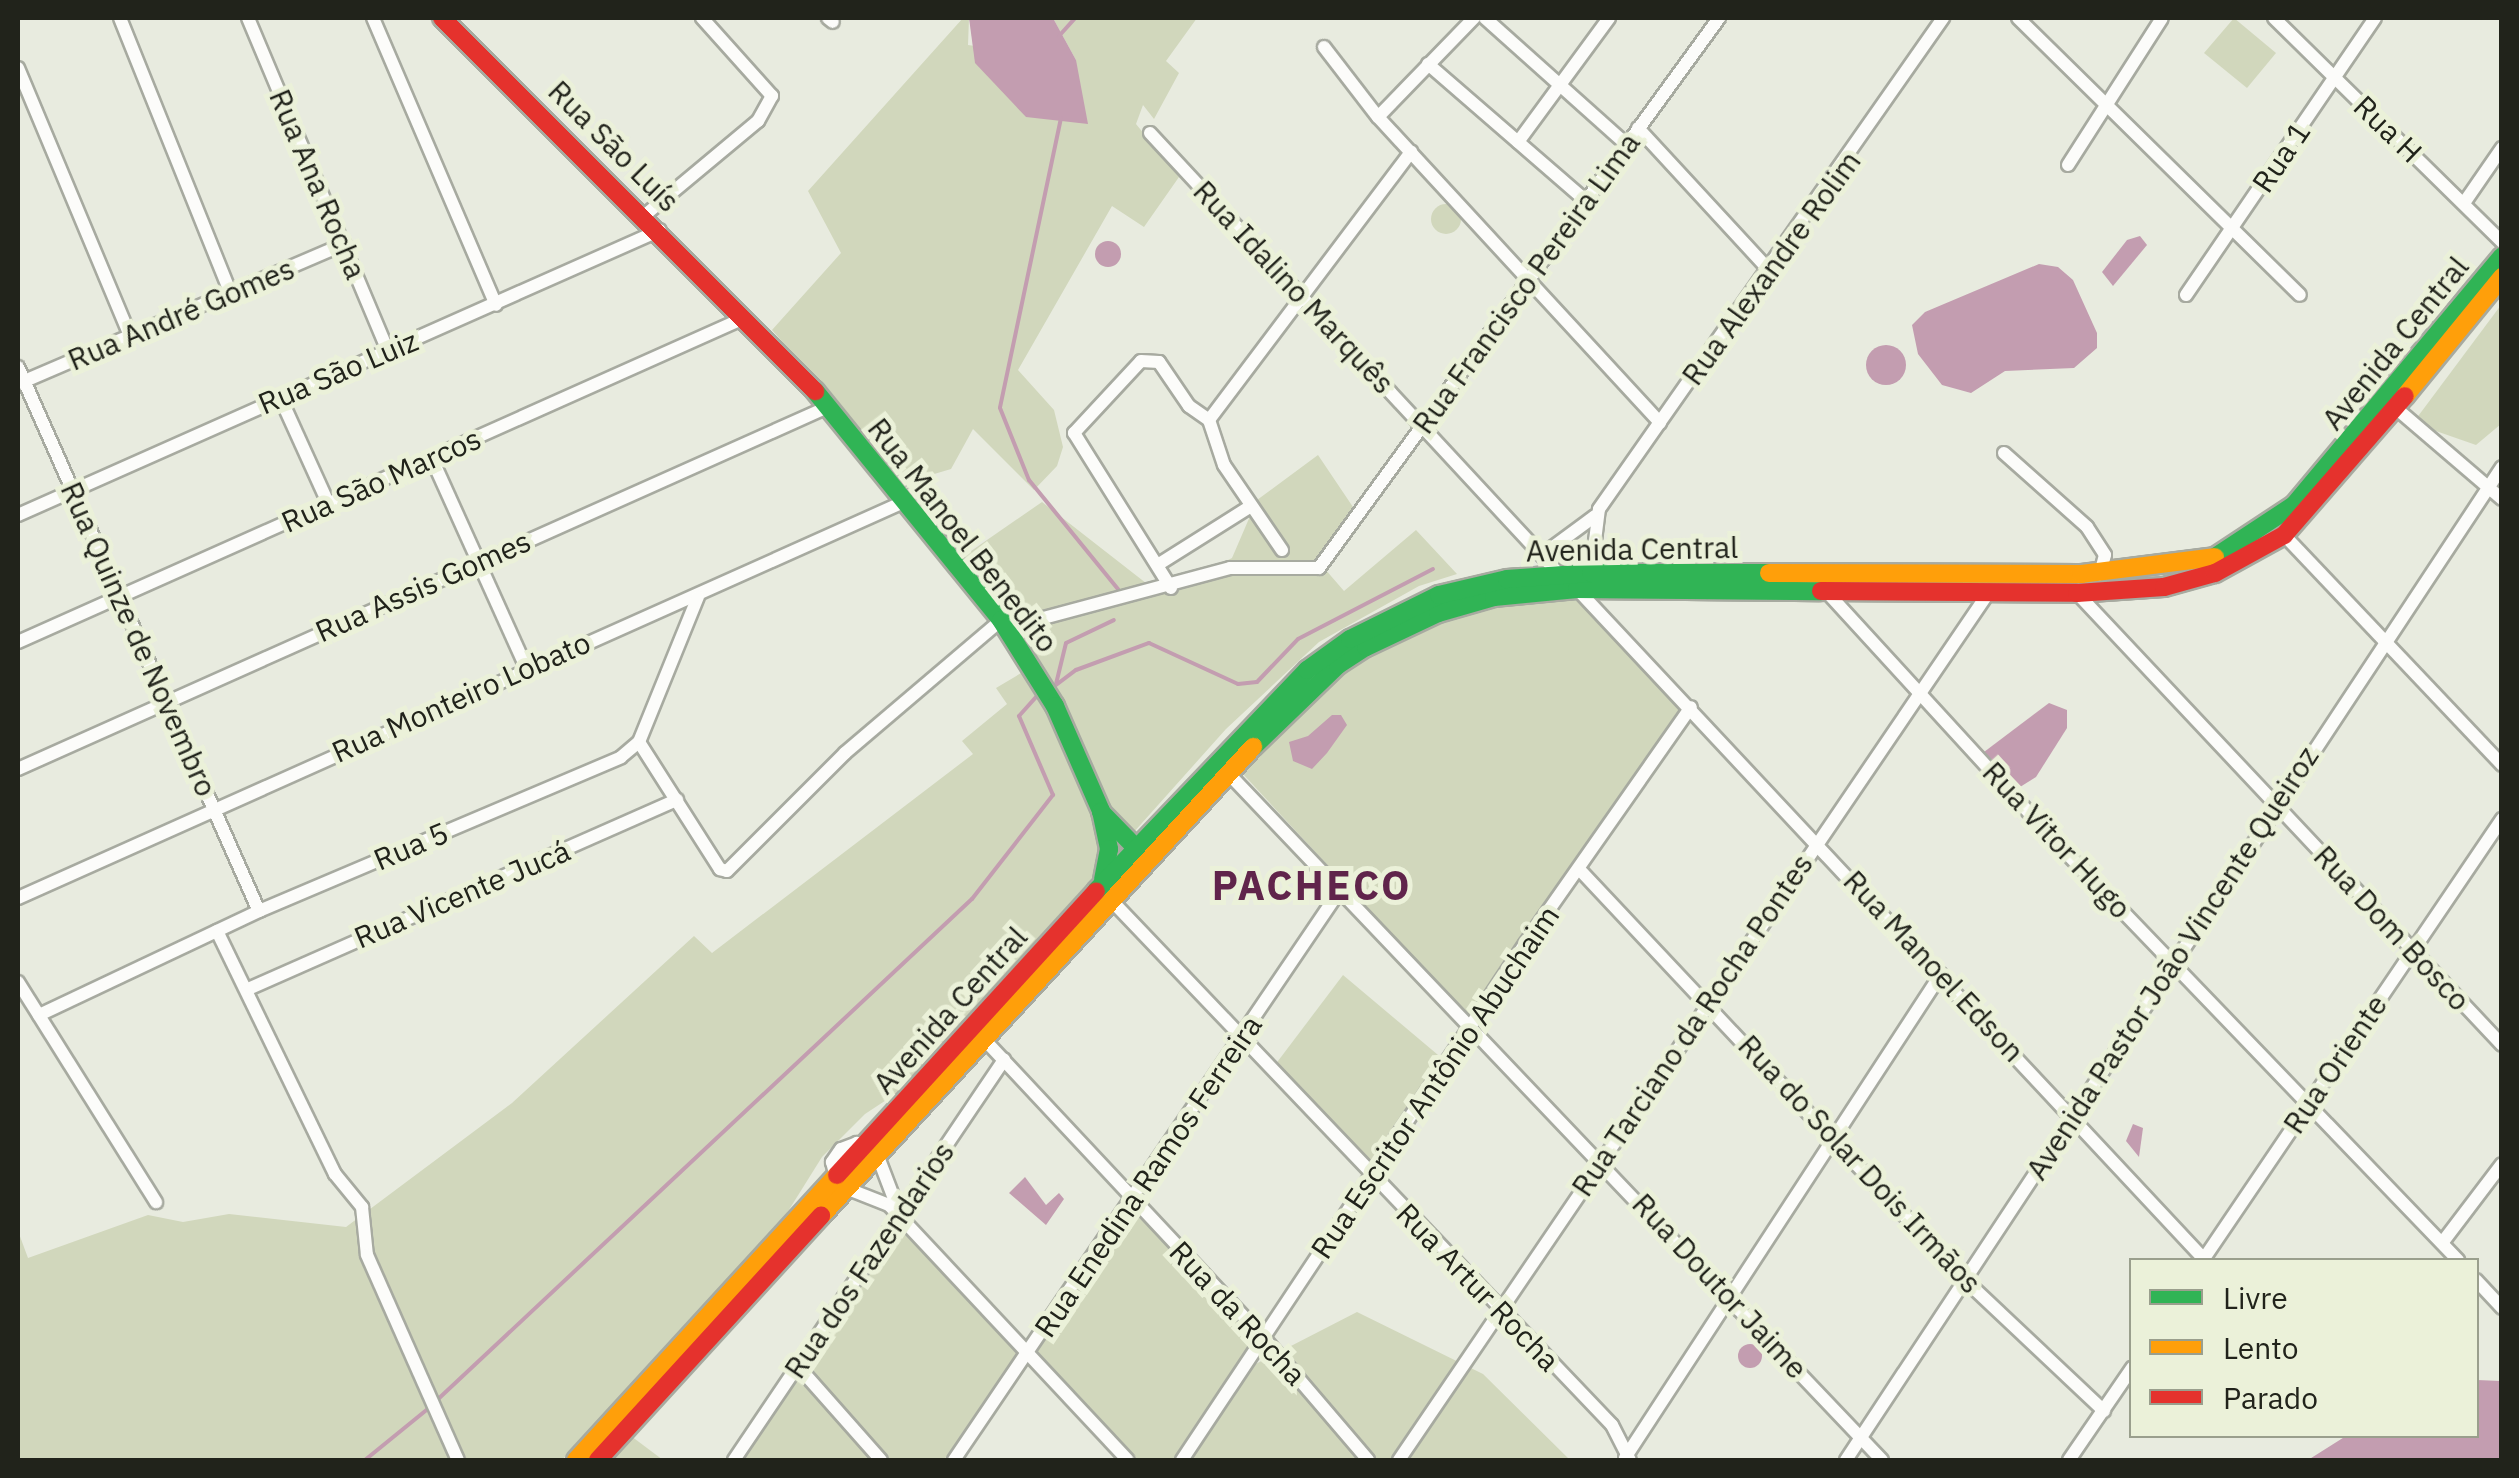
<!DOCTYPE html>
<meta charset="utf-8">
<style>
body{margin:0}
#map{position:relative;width:2519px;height:1478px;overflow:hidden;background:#e8ebdf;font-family:"IBM Plex Sans",sans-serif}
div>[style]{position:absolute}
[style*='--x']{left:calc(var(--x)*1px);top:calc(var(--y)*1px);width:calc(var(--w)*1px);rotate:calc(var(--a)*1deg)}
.green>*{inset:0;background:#d1d7bc}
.round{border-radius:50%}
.water>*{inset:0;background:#c39db0}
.stream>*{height:4px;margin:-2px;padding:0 2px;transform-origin:2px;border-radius:2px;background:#c39db0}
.roads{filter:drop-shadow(2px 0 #a7aaa0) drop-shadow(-2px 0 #a7aaa0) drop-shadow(0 2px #a7aaa0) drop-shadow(0 -2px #a7aaa0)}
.street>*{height:12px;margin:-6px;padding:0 6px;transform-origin:6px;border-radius:6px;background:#fcfcfa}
.fast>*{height:18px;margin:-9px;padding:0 9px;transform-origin:9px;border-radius:9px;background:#30b455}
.slow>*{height:18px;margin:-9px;padding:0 9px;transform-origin:9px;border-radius:9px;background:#ff9f0a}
.jam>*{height:18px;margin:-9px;padding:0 9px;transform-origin:9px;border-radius:9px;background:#e5322d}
span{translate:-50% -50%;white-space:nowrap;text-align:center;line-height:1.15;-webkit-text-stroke:10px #ebf1d9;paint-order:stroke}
.street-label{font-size:30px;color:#21231b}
.district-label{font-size:40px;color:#60244b;font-weight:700;letter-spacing:2.5px}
.frame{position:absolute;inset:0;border:20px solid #21231b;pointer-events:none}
.legend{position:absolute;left:2129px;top:1258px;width:350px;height:180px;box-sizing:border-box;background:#ebf1d9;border:2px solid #9a9f8d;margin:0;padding:12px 18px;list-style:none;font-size:30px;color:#21231b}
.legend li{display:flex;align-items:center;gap:20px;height:50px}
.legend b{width:50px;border:2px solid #9a9f8d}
</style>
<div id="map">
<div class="green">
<i style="clip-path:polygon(963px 18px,969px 18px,968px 45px,1076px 60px,1053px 18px,1197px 18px,1166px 61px,1179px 73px,1154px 119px,1143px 105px,1136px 124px,1179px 177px,1144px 227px,1112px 206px,1018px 370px,1054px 410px,1063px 447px,1057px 466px,1034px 490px,973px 429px,951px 469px,904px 483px,772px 330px,841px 253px,808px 191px)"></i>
<i style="clip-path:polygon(2234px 18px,2276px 53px,2247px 88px,2204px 53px)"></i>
<i class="round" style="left:1431px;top:204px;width:30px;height:30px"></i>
<i style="clip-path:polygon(2501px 305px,2501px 424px,2476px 445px,2413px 423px)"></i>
<i style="clip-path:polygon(1318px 455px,1355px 510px,1318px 561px,1344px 591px,1416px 530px,1457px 574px,1419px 586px,1319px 642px,1226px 729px,906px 1087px,865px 1114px,822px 1157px,782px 1221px,562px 1460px,18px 1460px,18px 1231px,28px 1258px,148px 1215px,183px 1222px,229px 1214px,346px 1227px,512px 1103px,694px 936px,712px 953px,973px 754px,962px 741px,1007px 704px,996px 688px,1038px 663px,1026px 638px,961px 558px,1042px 502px,1160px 594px,1232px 558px,1257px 500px)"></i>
<i style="clip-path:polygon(1576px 597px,1685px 709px,1474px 1023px,1242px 773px,1335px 677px,1373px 651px,1481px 606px)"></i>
<i style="clip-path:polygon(1343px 975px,1444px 1060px,1371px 1162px,1275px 1065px)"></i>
<i style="clip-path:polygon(1131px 1209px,1259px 1338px,1242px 1371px,1357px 1312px,1483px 1374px,1570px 1460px,1134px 1460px,1037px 1351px)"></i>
<i style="clip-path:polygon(899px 1229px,1023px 1351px,944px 1460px,739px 1460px)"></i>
<i style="clip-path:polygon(631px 1436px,663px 1460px,609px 1460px)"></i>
</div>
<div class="water">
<i style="clip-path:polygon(969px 18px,1053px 18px,1076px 60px,1088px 124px,1026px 117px,975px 63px)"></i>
<i style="clip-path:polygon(2140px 236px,2147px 245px,2113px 286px,2102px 272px,2127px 240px)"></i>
<i class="round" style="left:1095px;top:241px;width:26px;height:26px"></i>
<i style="clip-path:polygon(2039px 264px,2058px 267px,2073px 280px,2097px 333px,2097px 348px,2074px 368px,2005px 371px,1971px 393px,1942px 385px,1918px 354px,1912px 325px,1925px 312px)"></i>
<i class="round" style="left:1866px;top:345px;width:40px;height:40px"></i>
<i style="clip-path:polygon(2049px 703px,2067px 710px,2067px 728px,2036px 777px,2020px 787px,1984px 752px)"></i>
<i style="clip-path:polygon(1332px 715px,1341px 715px,1347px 725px,1327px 753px,1312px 769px,1293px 761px,1289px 742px,1308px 736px)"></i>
<i style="clip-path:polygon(2133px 1124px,2143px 1128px,2139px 1157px,2126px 1141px)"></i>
<i style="clip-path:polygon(1025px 1177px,1046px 1205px,1059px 1193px,1064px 1199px,1046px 1225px,1009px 1193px)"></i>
<i class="round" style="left:1738px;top:1344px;width:24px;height:24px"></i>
<i style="clip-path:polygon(2477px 1380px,2501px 1381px,2501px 1460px,2308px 1460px,2346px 1436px,2476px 1436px)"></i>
</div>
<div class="stream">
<i style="--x:1059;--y:36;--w:24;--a:-48"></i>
<i style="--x:1061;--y:118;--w:296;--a:101.9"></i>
<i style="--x:1000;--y:408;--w:78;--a:68.1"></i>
<i style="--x:1029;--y:480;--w:141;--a:50.8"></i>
<i style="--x:1056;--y:684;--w:42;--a:-76.3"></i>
<i style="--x:1066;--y:643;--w:53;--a:-25.6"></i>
<i style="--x:1056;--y:685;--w:25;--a:-37"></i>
<i style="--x:1076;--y:670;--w:78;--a:-20.3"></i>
<i style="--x:1149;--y:643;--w:98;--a:24.7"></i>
<i style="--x:1238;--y:684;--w:19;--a:-6"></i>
<i style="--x:1257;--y:682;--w:59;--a:-46.4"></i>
<i style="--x:1298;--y:639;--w:152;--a:-27.4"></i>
<i style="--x:435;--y:1402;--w:736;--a:-43.13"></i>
<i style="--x:972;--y:899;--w:132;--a:-52.1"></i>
<i style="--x:1053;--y:795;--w:86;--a:-113.3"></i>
<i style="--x:1019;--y:716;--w:30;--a:-48"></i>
<i style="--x:365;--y:1460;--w:82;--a:-39.1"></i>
</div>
<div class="roads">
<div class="street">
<i style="--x:120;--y:18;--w:295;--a:68.1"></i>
<i style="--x:248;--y:18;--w:361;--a:67.2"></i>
<i style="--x:373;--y:18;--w:312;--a:66.8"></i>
<i style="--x:828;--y:18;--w:6;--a:39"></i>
<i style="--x:1485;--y:18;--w:189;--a:41.8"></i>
<i style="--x:2018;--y:18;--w:395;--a:44.5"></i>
<i style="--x:2274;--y:18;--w:320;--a:44.5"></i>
<i style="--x:1324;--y:47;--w:88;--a:52.4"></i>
<i style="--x:1378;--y:117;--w:416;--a:47.3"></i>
<i style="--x:1428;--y:64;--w:209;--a:40.9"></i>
<i style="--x:18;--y:68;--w:290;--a:67.3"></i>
<i style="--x:1378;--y:117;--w:138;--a:-45.9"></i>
<i style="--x:1638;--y:128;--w:193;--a:47.3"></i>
<i style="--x:1150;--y:133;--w:601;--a:47.16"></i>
<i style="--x:1518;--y:142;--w:154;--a:-53.7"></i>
<i style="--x:2068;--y:165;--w:174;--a:-57.4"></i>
<i style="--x:2464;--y:203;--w:67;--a:-55.4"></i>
<i style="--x:645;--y:215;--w:147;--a:-39.8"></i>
<i style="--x:758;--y:121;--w:29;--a:-61"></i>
<i style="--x:772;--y:96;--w:105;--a:-131.9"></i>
<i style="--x:2186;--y:295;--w:335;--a:-55.7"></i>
<i style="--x:18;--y:367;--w:595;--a:66.11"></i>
<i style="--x:20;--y:383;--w:353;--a:-23.2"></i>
<i style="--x:280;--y:397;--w:116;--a:65.6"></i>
<i style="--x:2397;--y:409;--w:138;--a:40.6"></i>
<i style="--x:1209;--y:420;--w:336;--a:-53"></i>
<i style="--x:2004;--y:453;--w:111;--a:41.7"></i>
<i style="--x:2087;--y:527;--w:33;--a:57"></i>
<i style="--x:2105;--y:555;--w:20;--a:105"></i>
<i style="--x:432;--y:459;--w:228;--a:65.7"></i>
<i style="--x:18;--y:515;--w:702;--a:-23.94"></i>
<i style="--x:2284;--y:535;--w:317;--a:46.5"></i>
<i style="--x:1542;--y:555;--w:66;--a:-36.3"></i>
<i style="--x:1159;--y:564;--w:109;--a:-32.2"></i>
<i style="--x:1591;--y:573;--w:64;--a:-82.9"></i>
<i style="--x:1599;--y:509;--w:600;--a:-54.98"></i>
<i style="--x:1171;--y:588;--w:183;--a:-122"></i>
<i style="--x:1074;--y:433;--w:98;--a:-47.1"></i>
<i style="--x:1141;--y:361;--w:18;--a:3"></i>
<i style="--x:1159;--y:362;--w:53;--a:55.7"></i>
<i style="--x:1189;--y:406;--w:24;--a:35"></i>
<i style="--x:1209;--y:420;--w:47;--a:71.6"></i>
<i style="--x:1224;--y:465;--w:103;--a:55.7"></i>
<i style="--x:1577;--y:589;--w:918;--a:46.9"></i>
<i style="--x:1825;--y:590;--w:336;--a:47.5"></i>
<i style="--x:2052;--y:838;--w:586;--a:46.11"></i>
<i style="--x:2077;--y:593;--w:620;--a:46.76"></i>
<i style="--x:1006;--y:628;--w:232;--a:-15"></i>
<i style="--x:1230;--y:568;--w:89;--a:0"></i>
<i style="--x:1319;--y:568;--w:680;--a:-53.97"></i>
<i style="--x:18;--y:642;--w:795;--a:-24.05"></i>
<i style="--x:639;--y:742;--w:151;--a:57.5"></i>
<i style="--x:720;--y:869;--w:7;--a:16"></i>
<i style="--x:727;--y:871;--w:167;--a:-45"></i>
<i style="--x:845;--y:753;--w:205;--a:-40.4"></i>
<i style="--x:18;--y:769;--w:889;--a:-24.09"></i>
<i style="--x:1227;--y:772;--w:950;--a:46.41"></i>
<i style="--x:1579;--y:869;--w:564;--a:46.8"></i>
<i style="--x:1965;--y:1280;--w:191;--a:43.3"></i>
<i style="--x:18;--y:898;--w:973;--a:-24.09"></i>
<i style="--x:1112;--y:901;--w:724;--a:46.34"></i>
<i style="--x:1612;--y:1425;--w:39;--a:63"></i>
<i style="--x:217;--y:931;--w:270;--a:64.1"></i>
<i style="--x:335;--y:1174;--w:43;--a:50.7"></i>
<i style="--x:362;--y:1207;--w:48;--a:84.1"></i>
<i style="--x:367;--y:1255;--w:224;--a:66.1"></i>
<i style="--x:18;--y:982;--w:260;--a:57.9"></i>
<i style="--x:248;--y:989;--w:469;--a:-23.8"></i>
<i style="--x:39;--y:1015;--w:243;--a:-25.3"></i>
<i style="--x:259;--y:911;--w:393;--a:-23"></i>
<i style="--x:621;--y:757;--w:23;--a:-40"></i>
<i style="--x:639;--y:742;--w:157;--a:-67.9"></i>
<i style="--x:982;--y:1037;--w:411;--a:46.9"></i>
<i style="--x:1263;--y:1337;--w:162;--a:49.5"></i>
<i style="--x:901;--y:1217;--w:67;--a:-110.9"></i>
<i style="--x:877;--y:1154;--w:23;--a:-151"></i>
<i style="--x:857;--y:1143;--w:17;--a:159"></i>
<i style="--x:841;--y:1149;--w:16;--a:125"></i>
<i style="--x:832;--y:1162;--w:24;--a:75"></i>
<i style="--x:838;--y:1185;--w:55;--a:21.4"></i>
<i style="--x:889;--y:1205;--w:349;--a:46.9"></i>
<i style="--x:2442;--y:1243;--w:99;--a:-52.8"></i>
<i style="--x:2203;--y:1260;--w:533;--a:-55.86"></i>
<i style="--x:2476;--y:1280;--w:38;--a:47"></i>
<i style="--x:796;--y:1364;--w:128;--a:48.5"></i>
<i style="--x:1625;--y:1458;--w:578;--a:-56.86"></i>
<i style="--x:734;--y:1460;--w:483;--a:-56"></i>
<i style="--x:954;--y:1460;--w:688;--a:-55.89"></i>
<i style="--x:1182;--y:1460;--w:620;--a:-56.39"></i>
<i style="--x:1525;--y:944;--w:289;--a:-55"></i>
<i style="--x:1399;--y:1460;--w:1050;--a:-55.8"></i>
<i style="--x:1846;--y:1460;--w:1190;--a:-56.55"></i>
<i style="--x:2069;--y:1460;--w:112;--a:-55.6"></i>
</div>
<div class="fast">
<i style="--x:815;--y:391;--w:295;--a:50.9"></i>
<i style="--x:1001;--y:620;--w:102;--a:57.9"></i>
<i style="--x:1055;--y:706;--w:115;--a:66.3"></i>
<i style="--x:1101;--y:811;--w:39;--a:78"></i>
<i style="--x:1109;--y:849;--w:31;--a:101"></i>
<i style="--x:2215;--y:557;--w:95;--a:-33.4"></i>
<i style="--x:2294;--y:505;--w:324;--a:-50.1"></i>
<i style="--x:1253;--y:747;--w:118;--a:-44"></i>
<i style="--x:1338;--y:665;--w:33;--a:-33"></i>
<i style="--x:1366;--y:647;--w:80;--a:-25.3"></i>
<i style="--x:1438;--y:613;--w:58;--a:-15.9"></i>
<i style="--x:1494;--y:597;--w:83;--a:-5.5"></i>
<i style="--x:1577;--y:589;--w:244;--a:0.5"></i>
<i style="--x:1101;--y:812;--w:59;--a:45.7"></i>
<i style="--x:1096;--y:891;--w:306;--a:-46.3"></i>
<i style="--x:1307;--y:670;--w:53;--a:-35.8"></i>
<i style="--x:1350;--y:639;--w:99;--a:-26.3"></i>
<i style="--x:1439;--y:595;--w:70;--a:-13.2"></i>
<i style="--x:1507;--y:579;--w:84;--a:-4.1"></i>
<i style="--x:1591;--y:573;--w:178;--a:0"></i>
</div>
<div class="slow">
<i style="--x:2405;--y:396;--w:154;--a:-50.8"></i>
<i style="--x:1769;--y:573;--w:312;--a:0.2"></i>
<i style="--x:2081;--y:574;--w:135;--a:-7.2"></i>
<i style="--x:821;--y:1216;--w:638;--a:-47.35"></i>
<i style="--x:576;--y:1460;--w:386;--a:-47.5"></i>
</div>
<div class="jam">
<i style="--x:442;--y:18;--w:528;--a:45"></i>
<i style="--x:1821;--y:591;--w:256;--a:0.4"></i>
<i style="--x:2077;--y:593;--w:87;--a:-3.9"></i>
<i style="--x:2164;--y:587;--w:53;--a:-15.4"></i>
<i style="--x:2215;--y:573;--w:79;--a:-28.8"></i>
<i style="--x:2284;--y:535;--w:184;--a:-49"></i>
<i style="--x:837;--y:1175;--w:384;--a:-47.6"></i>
<i style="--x:598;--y:1460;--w:331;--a:-47.6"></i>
</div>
</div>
<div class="street-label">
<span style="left:2388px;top:129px;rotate:44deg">Rua H</span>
<span style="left:614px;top:146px;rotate:45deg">Rua São Luís</span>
<span style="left:2281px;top:157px;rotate:-56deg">Rua 1</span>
<span style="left:318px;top:184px;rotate:67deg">Rua Ana Rocha</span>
<span style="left:1771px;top:268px;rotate:-54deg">Rua Alexandre Rolim</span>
<span style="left:1526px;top:283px;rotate:-54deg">Rua Francisco Pereira Lima</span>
<span style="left:1294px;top:287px;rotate:47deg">Rua Idalino Marquês</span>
<span style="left:181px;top:314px;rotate:-23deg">Rua André Gomes</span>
<span style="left:2395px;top:343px;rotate:-51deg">Avenida Central</span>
<span style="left:338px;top:372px;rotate:-23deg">Rua São Luiz</span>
<span style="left:381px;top:480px;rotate:-24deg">Rua São Marcos</span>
<span style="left:963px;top:535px;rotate:52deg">Rua Manoel Benedito</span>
<span style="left:1632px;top:549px;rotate:-1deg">Avenida Central</span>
<span style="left:423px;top:586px;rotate:-24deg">Rua Assis Gomes</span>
<span style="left:139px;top:639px;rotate:66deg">Rua Quinze de Novembro</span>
<span style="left:461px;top:697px;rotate:-24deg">Rua Monteiro Lobato</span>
<span style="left:2057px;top:840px;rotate:47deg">Rua Vitor Hugo</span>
<span style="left:411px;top:846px;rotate:-23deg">Rua 5</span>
<span style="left:462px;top:894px;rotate:-23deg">Rua Vicente Jucá</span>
<span style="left:2392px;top:928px;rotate:47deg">Rua Dom Bosco</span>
<span style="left:2172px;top:963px;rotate:-57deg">Avenida Pastor João Vincente Queiroz</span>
<span style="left:1934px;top:966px;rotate:47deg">Rua Manoel Edson</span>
<span style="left:950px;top:1010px;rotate:-48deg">Avenida Central</span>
<span style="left:1692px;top:1025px;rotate:-56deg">Rua Tarciano da Rocha Pontes</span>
<span style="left:2335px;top:1064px;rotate:-56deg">Rua Oriente</span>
<span style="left:1435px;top:1082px;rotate:-56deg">Rua Escritor Antônio Abuchaim</span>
<span style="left:1860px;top:1164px;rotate:47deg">Rua do Solar Dois Irmãos</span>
<span style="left:1148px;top:1176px;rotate:-56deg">Rua Enedina Ramos Ferreira</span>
<span style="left:869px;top:1260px;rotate:-56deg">Rua dos Fazendarios</span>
<span style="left:1720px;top:1286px;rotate:47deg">Rua Doutor Jaime</span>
<span style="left:1478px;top:1287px;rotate:46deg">Rua Artur Rocha</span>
<span style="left:1238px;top:1313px;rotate:47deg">Rua da Rocha</span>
</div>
<div class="district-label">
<span style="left:1312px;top:885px">PACHECO</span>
</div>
<div class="frame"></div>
<ul class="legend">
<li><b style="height:12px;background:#30b455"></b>Livre</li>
<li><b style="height:12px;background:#ff9f0a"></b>Lento</li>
<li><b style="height:12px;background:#e5322d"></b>Parado</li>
</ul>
</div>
